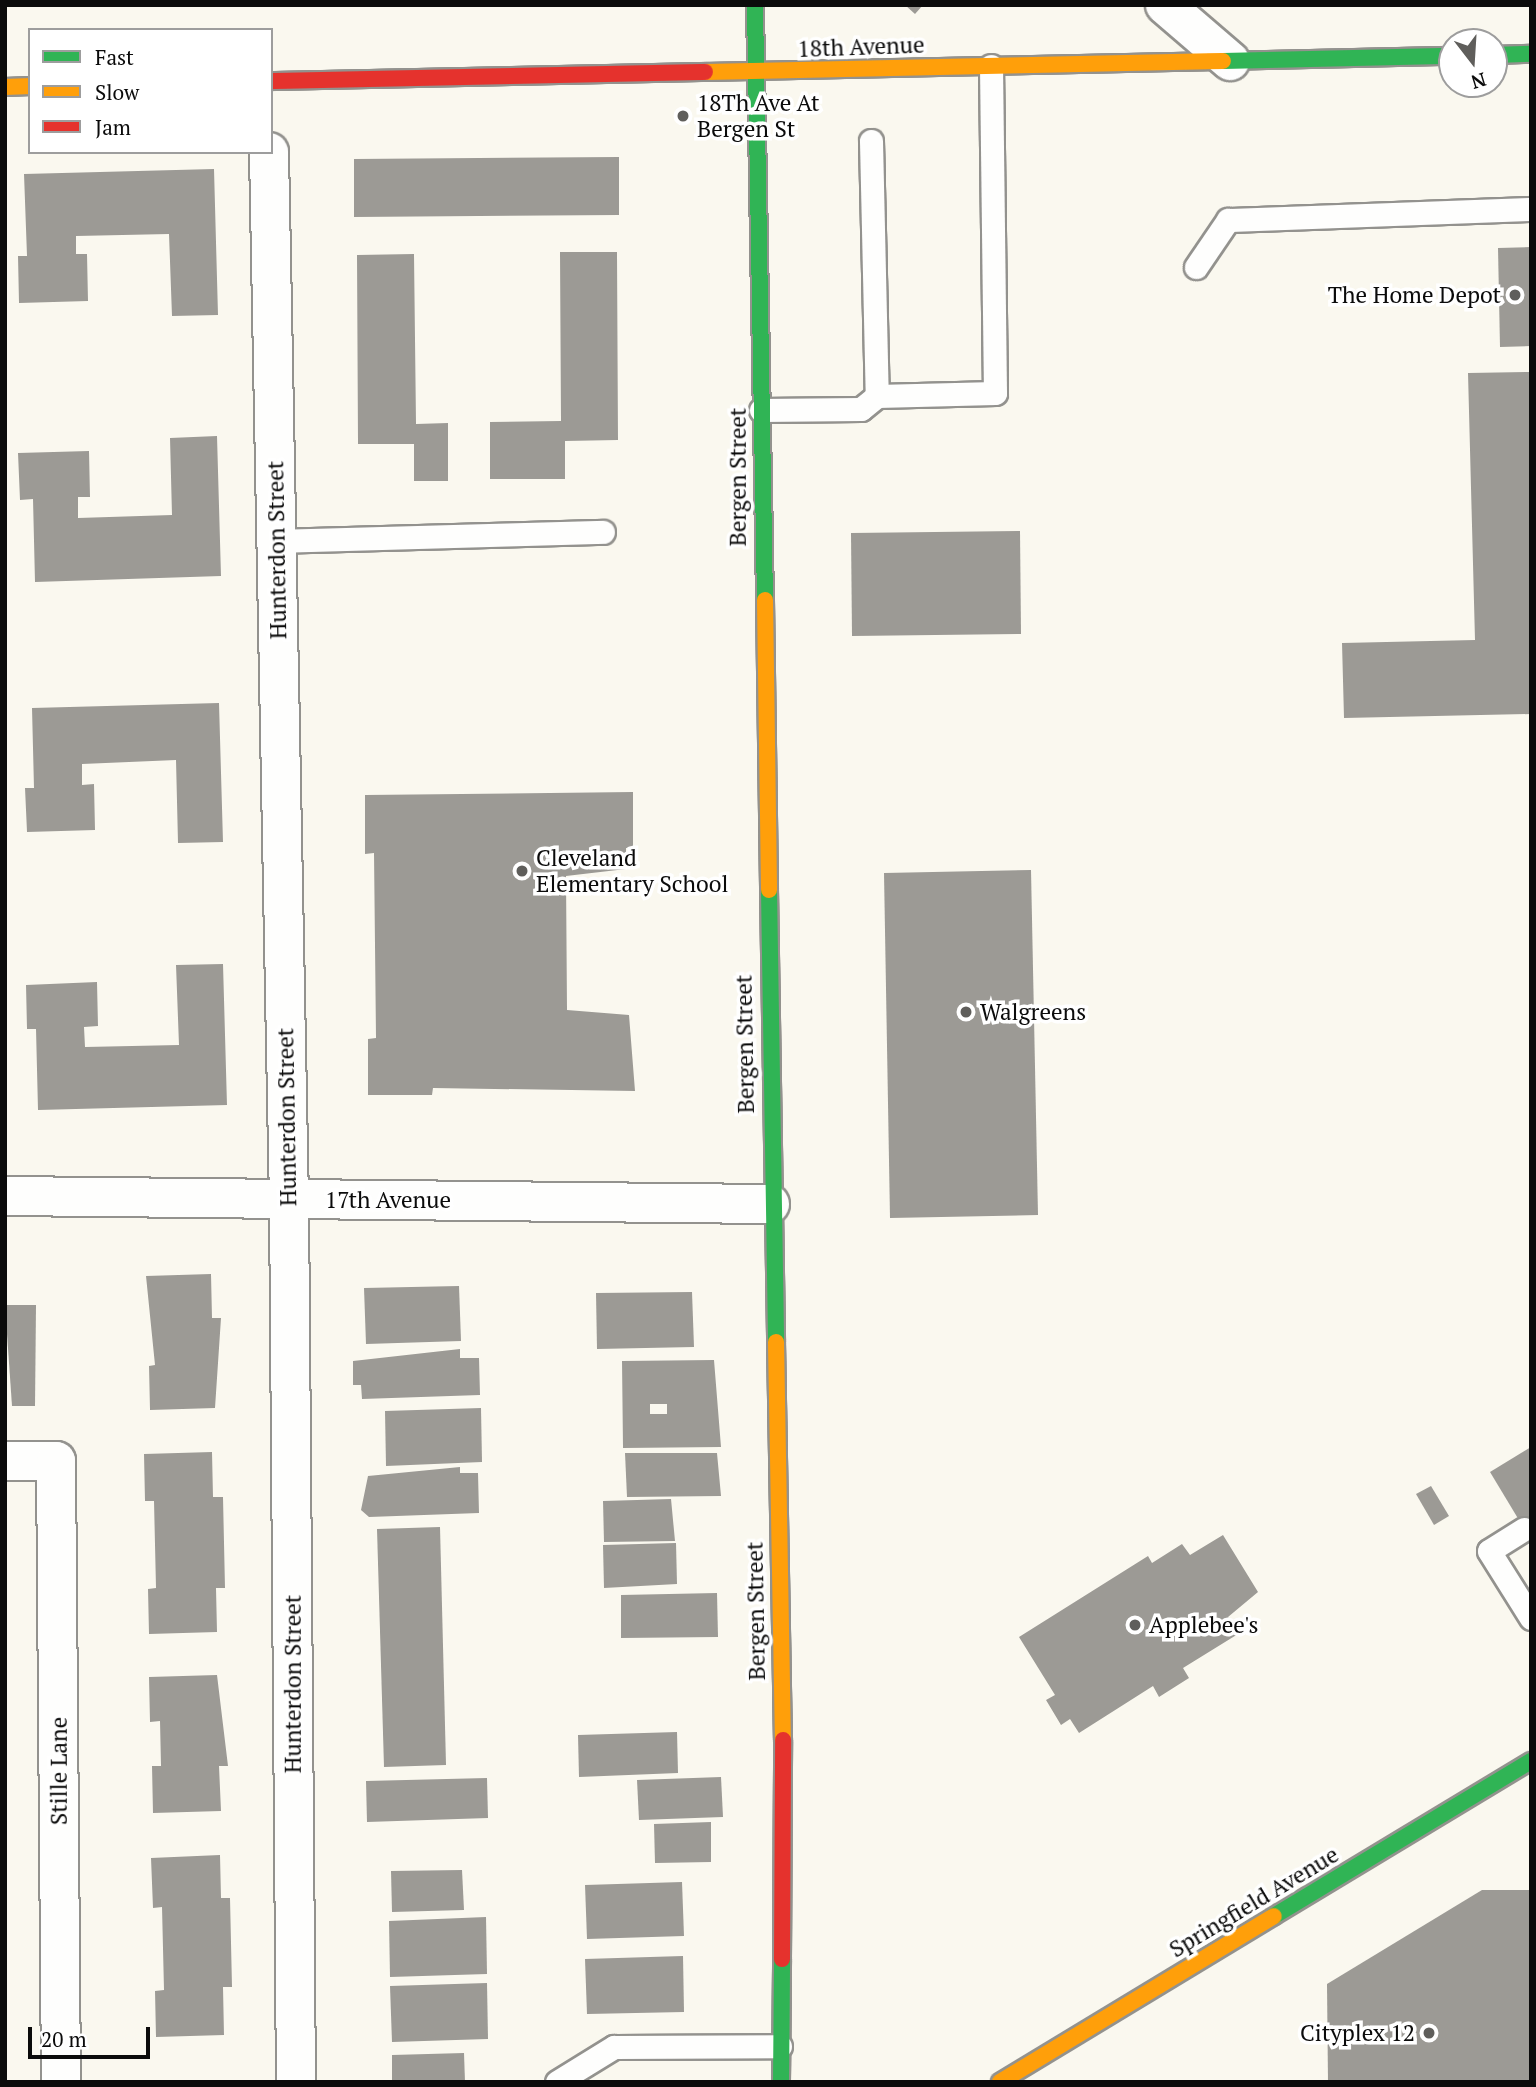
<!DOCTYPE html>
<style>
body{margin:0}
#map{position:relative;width:1536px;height:2087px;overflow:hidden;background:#faf8ef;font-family:"PT Serif",serif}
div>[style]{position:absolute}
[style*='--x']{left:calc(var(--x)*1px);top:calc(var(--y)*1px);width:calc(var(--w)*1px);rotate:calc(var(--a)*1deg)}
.building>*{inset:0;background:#9c9a95}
.roads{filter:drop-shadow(2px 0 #93928e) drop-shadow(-2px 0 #93928e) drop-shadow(0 2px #93928e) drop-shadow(0 -2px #93928e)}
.lane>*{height:23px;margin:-11.5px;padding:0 11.5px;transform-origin:11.5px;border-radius:11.5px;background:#fefefd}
.street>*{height:38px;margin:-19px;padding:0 19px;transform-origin:19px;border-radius:19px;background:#fefefd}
.fast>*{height:16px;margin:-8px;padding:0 8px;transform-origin:8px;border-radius:8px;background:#30b455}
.slow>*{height:16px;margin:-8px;padding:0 8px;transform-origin:8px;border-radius:8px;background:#ff9f0a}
.jam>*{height:16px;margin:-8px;padding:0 8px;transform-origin:8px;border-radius:8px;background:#e5322d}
.dots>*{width:19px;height:19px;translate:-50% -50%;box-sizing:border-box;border:4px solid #fff;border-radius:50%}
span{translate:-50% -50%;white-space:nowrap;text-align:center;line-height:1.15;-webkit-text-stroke:7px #fff;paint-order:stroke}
.street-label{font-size:23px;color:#0b0b0b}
.poi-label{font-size:23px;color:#0b0b0b}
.left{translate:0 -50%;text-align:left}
.right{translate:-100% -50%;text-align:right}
.frame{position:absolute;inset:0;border:7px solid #0b0b0b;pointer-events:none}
.legend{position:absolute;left:28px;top:28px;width:245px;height:126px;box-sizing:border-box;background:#fff;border:2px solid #9d9d9d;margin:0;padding:9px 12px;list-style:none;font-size:21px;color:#0b0b0b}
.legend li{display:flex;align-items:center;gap:14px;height:35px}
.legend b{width:35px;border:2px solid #9d9d9d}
.north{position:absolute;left:1438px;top:28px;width:70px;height:70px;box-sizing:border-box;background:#fff;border:2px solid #9d9d9d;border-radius:50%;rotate:163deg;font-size:19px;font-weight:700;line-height:28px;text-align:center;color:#0b0b0b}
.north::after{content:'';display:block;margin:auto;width:24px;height:32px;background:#5f5e5b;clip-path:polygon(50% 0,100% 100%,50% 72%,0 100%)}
.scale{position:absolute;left:28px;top:2027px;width:122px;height:32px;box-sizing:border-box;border:4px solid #0b0b0b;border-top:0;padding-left:9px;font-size:21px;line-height:24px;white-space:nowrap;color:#0b0b0b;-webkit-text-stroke:5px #fff;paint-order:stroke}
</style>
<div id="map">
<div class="building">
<i style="clip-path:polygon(905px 5px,923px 5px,915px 14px)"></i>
<i style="clip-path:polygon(619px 157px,619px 215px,354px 217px,354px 159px)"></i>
<i style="clip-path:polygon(214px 169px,218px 315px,172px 316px,169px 234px,76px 236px,76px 254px,87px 254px,88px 301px,19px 303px,18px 256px,27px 256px,24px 174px)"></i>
<i style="clip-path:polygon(1531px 247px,1531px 346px,1500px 347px,1498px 248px)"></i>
<i style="clip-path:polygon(560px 252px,617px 252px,618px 440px,565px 441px,565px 479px,490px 479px,490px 422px,561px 421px)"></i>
<i style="clip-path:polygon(414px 254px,416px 424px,448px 423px,448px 481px,414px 481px,414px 444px,358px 444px,357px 255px)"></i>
<i style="clip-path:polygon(1531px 372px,1531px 714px,1344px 718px,1342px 643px,1475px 640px,1468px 373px)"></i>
<i style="clip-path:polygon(217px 436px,221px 576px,35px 582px,33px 499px,20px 500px,18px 453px,89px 451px,90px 497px,78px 497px,78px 518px,172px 515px,170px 438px)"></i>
<i style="clip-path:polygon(1020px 531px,1021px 634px,852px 636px,851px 533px)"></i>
<i style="clip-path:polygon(219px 703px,223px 842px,178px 843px,176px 760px,82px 764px,82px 785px,94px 784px,95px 830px,27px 832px,25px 788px,34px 788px,32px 708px)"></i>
<i style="clip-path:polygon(633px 792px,633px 848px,626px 848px,626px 869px,566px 876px,567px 1010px,629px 1015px,635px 1091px,433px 1088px,432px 1095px,368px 1095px,368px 1039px,376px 1038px,374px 853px,365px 854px,365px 795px)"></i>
<i style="clip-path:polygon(1031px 870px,1038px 1215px,890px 1218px,884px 873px)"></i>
<i style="clip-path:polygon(223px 964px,227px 1105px,38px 1110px,36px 1029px,27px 1029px,26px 985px,97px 982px,98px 1026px,84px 1027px,85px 1047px,179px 1045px,176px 965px)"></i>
<i style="clip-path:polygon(211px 1274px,212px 1318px,221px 1318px,215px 1408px,150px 1410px,149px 1366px,155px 1365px,146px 1276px)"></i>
<i style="clip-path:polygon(459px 1286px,461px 1341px,366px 1344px,364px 1288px)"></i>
<i style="clip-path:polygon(692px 1292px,694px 1347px,597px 1349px,596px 1293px)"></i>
<i style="clip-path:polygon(5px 1305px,36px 1305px,35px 1406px,12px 1406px)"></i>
<i style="clip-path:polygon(460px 1349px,460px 1358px,479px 1358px,480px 1395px,362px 1399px,361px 1385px,353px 1385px,353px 1361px)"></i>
<i style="clip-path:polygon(evenodd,714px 1360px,721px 1447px,623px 1448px,622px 1361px,714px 1360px,650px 1404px,667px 1404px,667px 1414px,650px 1414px,650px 1404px)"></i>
<i style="clip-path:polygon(481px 1408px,482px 1462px,386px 1466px,385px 1411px)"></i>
<i style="clip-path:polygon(1531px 1447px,1531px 1540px,1490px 1472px)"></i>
<i style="clip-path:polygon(212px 1452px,213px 1497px,223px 1497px,225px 1588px,216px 1588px,217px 1632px,149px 1634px,148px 1589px,156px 1588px,154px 1501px,145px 1501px,144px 1454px)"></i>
<i style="clip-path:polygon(625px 1453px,717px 1453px,721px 1496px,627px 1497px)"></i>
<i style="clip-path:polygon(460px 1467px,460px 1473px,478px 1473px,479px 1513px,369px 1517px,361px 1510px,368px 1476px)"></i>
<i style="clip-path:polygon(1431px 1486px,1449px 1516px,1434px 1525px,1416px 1494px)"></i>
<i style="clip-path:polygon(671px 1499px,675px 1541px,604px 1542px,603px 1501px)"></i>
<i style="clip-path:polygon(440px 1527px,446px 1765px,384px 1767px,377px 1529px)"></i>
<i style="clip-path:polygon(1223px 1535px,1258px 1592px,1228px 1617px,1238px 1634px,1183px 1668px,1189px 1678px,1159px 1697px,1153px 1686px,1079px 1733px,1070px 1719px,1061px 1725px,1046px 1700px,1055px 1695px,1019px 1637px,1148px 1556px,1152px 1563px,1182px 1544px,1190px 1555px)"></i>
<i style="clip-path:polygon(676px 1543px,677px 1584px,604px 1588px,603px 1545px)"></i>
<i style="clip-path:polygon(717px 1593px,718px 1637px,621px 1638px,621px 1595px)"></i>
<i style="clip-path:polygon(217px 1675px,228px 1766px,219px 1766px,221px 1811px,153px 1813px,152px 1766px,161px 1766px,160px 1721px,150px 1722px,149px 1677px)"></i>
<i style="clip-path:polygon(677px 1732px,678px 1773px,579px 1777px,578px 1735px)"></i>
<i style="clip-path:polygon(721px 1777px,723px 1817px,639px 1820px,637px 1780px)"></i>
<i style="clip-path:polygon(487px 1778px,488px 1818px,367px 1822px,366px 1781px)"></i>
<i style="clip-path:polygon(711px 1822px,711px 1862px,655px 1863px,654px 1824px)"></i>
<i style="clip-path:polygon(220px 1855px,221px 1898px,230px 1898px,232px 1987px,223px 1987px,224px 2035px,156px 2037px,155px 1991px,164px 1990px,162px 1907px,153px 1908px,151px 1858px)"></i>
<i style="clip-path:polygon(462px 1870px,464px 1910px,392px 1912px,391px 1871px)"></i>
<i style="clip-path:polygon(682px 1882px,684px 1936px,587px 1939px,585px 1885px)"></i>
<i style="clip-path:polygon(1482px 1890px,1531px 1890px,1531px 2082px,1328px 2082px,1327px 1984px)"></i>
<i style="clip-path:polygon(486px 1917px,487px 1974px,390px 1977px,389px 1921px)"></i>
<i style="clip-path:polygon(683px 1956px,684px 2012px,587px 2014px,585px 1959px)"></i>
<i style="clip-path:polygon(487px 1983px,488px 2039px,392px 2042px,390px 1986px)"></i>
<i style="clip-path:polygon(464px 2053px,465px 2082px,392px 2082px,392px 2055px)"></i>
</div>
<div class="roads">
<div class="lane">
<i style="--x:871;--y:141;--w:255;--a:88.7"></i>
<i style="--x:877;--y:396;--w:118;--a:-1.5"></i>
<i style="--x:995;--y:393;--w:327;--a:-90.7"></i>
<i style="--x:1196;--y:267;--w:57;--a:-55.8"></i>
<i style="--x:1228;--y:220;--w:303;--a:-2.1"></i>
<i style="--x:761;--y:410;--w:100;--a:-0.6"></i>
<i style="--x:861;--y:409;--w:21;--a:-39"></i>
<i style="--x:277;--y:541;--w:326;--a:-1.6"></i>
<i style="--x:1524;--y:1529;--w:41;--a:147.8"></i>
<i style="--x:1489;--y:1551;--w:79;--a:57.9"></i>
<i style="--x:557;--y:2082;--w:67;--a:-31.6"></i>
<i style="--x:614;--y:2047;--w:166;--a:-0.3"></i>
</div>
<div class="street">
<i style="--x:1165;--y:5;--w:86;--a:40.7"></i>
<i style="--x:269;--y:152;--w:1047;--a:88.91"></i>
<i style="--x:289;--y:1199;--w:883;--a:89.55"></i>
<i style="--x:5;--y:1196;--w:765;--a:0.6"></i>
<i style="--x:5;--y:1461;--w:51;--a:0"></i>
<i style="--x:56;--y:1461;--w:621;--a:89.54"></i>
</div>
<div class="fast">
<i style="--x:755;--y:5;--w:595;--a:89.04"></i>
<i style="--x:1494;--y:55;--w:37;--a:-2"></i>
<i style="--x:1223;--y:61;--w:229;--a:-1.3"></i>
<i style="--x:769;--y:890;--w:452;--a:89.1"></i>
<i style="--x:1274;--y:1916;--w:300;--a:-31.1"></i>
<i style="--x:781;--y:2082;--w:123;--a:-89.5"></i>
</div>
<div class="slow">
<i style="--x:705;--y:72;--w:518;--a:-1.22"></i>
<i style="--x:5;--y:87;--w:25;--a:-2"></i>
<i style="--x:765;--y:600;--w:290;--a:89.2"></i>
<i style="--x:776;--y:1342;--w:398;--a:89"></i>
<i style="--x:1000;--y:2082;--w:320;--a:-31.2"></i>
</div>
<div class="jam">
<i style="--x:271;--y:81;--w:434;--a:-1.2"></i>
<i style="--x:782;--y:1959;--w:219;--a:-89.7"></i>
</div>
</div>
<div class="dots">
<i style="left:683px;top:116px;background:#5f5e5b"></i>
<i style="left:1515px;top:295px;background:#5f5e5b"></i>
<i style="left:522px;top:871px;background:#5f5e5b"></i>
<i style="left:966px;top:1012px;background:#5f5e5b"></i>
<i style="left:1135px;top:1625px;background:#5f5e5b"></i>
<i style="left:1429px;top:2033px;background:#5f5e5b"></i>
</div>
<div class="street-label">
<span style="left:861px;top:47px;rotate:-2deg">18th Avenue</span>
<span style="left:738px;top:477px;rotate:-90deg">Bergen Street</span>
<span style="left:277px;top:550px;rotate:-91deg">Hunterdon Street</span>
<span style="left:745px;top:1044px;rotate:-91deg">Bergen Street</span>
<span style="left:287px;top:1117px;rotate:-91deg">Hunterdon Street</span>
<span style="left:388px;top:1200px">17th Avenue</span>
<span style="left:756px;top:1611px;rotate:-91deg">Bergen Street</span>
<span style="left:293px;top:1684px;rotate:-90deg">Hunterdon Street</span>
<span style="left:59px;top:1771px;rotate:-90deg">Stille Lane</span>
<span style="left:1254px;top:1902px;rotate:-31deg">Springfield Avenue</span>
</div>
<div class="poi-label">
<span class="left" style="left:697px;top:116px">18Th Ave At<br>Bergen St</span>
<span class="right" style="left:1501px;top:295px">The Home Depot</span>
<span class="left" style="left:536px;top:871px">Cleveland<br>Elementary School</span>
<span class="left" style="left:980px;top:1012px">Walgreens</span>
<span class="left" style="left:1149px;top:1625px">Applebee's</span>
<span class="right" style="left:1415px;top:2033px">Cityplex 12</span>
</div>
<div class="frame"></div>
<ul class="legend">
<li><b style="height:9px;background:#30b455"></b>Fast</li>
<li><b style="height:9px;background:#ff9f0a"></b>Slow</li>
<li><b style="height:9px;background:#e5322d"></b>Jam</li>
</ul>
<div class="north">N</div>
<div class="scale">20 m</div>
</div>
